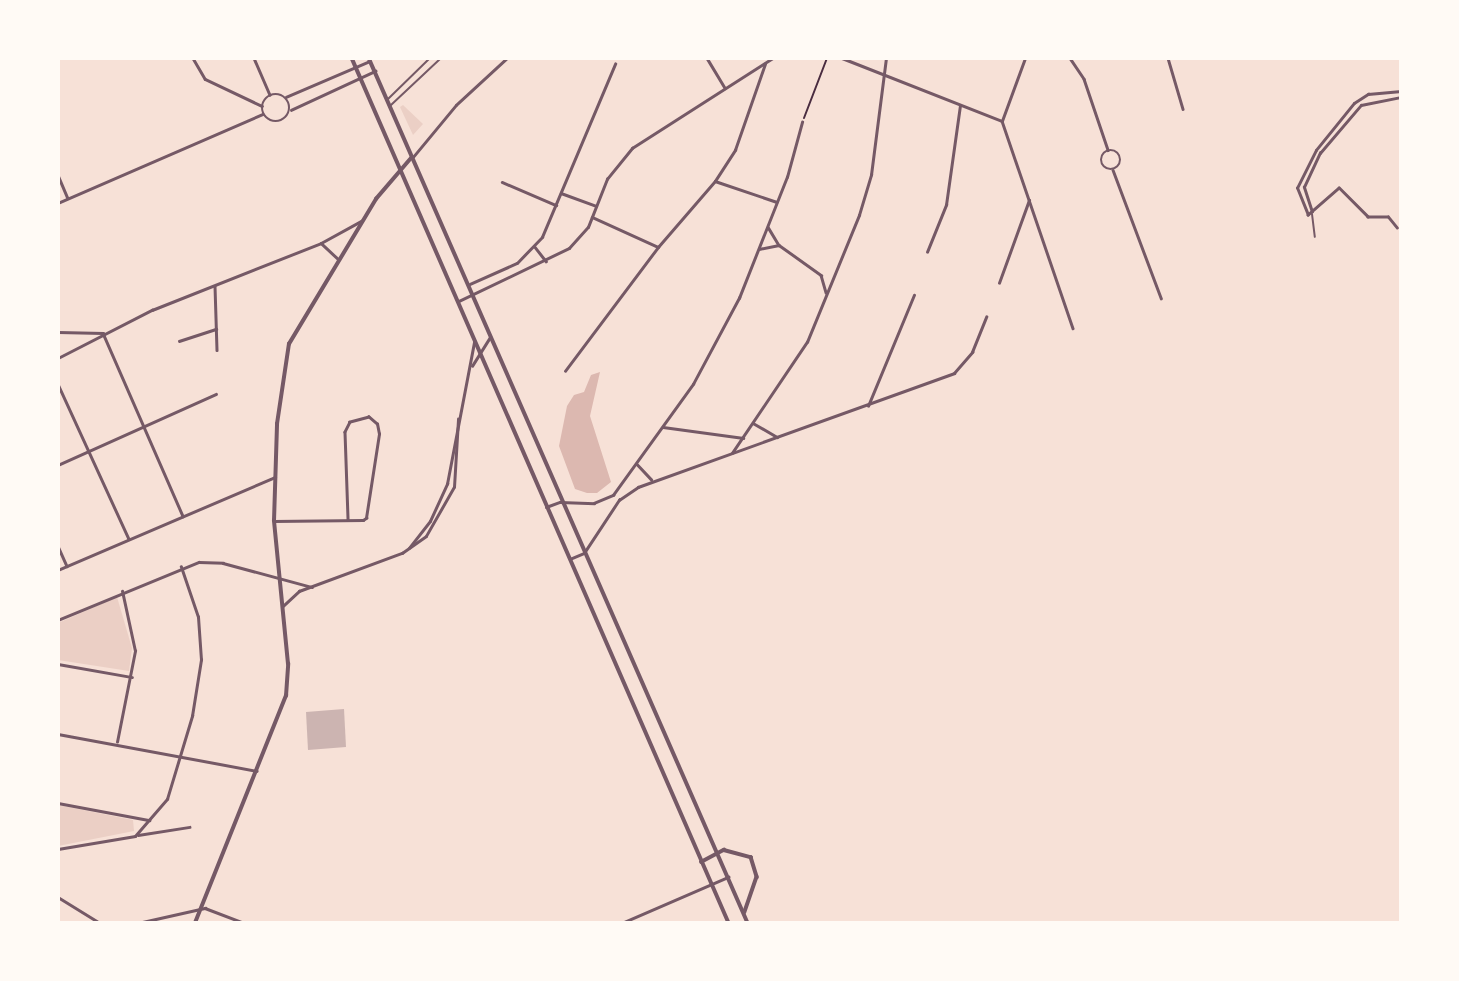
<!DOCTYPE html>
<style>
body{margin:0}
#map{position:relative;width:1459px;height:981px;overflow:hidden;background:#f7e1d7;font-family:"Open Sans",sans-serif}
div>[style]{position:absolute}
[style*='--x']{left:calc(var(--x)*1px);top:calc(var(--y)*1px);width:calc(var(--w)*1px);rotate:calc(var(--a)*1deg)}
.green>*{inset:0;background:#ebcfc5}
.water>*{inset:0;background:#dcb8b0}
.building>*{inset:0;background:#ccb4b1}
.path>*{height:2px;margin:-1px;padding:0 1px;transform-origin:1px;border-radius:1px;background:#4a2c40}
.service>*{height:2px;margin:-1px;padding:0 1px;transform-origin:1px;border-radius:1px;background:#755966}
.minor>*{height:2.5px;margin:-1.25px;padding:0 1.25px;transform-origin:1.25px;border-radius:1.25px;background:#755966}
.minor>.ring{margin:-1.25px;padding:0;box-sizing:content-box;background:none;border:2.5px solid #755966;border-radius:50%}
.tertiary>*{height:3.5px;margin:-1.75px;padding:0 1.75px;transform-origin:1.75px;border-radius:1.75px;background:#755966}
span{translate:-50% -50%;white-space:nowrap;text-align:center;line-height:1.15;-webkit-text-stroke:5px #fffaf5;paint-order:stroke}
.frame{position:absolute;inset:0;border:60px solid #fffaf5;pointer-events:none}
</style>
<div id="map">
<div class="green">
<i style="clip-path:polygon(403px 105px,423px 124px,413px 135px,400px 107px)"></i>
<i style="clip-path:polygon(117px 597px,132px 648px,129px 671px,58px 660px,58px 623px)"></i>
<i style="clip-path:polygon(58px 805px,133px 820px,134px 831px,58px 846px)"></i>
</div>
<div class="water">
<i style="clip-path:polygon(600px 372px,590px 416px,611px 482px,597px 493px,587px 493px,575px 489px,559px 446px,567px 406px,574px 395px,584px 392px,591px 375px)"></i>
</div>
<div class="building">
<i style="clip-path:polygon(344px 709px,346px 747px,308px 750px,306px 712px)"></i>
</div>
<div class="path">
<i style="--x:804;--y:118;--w:64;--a:-69"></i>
</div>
<div class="service">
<i style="--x:388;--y:99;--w:59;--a:-44.3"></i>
<i style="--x:391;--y:105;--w:69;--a:-43.2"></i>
<i style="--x:1312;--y:214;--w:23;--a:83"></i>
</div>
<div class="minor">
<i style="--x:193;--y:58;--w:24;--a:60"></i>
<i style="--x:205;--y:79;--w:63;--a:25.3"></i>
<i style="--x:254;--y:58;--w:40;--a:66.6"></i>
<i style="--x:707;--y:58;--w:35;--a:59"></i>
<i style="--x:842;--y:58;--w:172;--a:21.5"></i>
<i style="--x:1002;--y:121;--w:219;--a:71.1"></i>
<i style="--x:1070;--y:58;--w:25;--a:56"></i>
<i style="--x:1084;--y:79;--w:75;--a:71.3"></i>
<i style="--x:1168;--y:58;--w:53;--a:73.6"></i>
<i class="ring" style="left:262px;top:94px;width:25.5px;height:25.5px"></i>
<i style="--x:286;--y:97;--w:91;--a:-23.2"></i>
<i style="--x:291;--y:110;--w:93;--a:-24.9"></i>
<i style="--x:1002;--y:121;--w:67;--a:-69.9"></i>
<i class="ring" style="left:1101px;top:150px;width:17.5px;height:17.5px"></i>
<i style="--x:413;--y:157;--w:67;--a:-50.4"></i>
<i style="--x:456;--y:105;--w:69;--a:-42.7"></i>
<i style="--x:1113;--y:170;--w:137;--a:69.4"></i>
<i style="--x:58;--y:175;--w:25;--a:67"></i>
<i style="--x:715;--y:181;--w:65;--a:18.7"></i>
<i style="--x:502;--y:182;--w:59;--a:23.1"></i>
<i style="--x:561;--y:193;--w:37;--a:20"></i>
<i style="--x:58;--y:203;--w:223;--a:-23.5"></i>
<i style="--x:1312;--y:212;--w:26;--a:-108"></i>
<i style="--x:1304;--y:187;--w:38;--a:-65"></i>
<i style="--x:1320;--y:153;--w:63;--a:-49.5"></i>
<i style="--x:1361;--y:105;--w:41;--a:-11.3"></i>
<i style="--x:592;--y:217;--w:72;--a:24.4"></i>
<i style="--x:768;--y:227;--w:21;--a:59"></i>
<i style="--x:779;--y:245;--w:52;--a:35.5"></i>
<i style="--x:821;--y:275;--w:18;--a:74"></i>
<i style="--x:1397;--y:228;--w:14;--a:-129"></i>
<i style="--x:1388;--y:217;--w:20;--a:180"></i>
<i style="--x:1368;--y:217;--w:41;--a:-135"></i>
<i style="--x:1339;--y:188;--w:41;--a:138.9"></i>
<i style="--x:1308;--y:215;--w:29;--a:-112"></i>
<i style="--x:1297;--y:188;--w:42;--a:-63.4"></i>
<i style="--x:1316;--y:150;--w:60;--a:-51"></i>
<i style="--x:1354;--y:103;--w:17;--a:-33"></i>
<i style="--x:1368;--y:94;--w:33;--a:-5"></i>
<i style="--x:321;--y:243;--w:23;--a:43"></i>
<i style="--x:535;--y:247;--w:18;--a:52"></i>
<i style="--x:759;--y:249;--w:20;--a:-11"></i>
<i style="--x:927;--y:252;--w:51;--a:-68"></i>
<i style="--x:946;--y:205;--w:100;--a:-82"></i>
<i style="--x:999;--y:283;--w:88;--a:-70.1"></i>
<i style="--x:470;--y:284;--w:51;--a:-24.1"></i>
<i style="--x:517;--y:263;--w:36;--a:-46"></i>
<i style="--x:542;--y:237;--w:188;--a:-67.1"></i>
<i style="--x:215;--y:286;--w:64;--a:88.2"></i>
<i style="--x:459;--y:301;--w:122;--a:-25.7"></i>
<i style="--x:569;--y:248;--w:28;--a:-48"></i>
<i style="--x:588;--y:227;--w:52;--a:-68.4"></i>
<i style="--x:607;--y:179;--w:40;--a:-51"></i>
<i style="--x:632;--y:148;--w:167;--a:-32.6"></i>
<i style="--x:58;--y:332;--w:45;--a:1.3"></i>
<i style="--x:103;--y:333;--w:200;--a:66.4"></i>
<i style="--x:179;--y:341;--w:39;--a:-18"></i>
<i style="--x:58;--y:358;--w:106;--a:-27.1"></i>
<i style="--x:152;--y:310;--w:182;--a:-21.6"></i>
<i style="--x:321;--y:243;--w:46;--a:-28.8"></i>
<i style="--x:472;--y:366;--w:34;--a:-58"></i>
<i style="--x:565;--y:371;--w:155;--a:-53.1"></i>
<i style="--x:658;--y:247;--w:87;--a:-49.2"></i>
<i style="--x:715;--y:181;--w:37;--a:-57"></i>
<i style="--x:735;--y:150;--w:91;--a:-70.8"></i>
<i style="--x:58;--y:384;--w:170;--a:65.4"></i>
<i style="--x:868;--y:406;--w:120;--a:-67.5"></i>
<i style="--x:753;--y:423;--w:28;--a:30"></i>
<i style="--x:663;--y:427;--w:81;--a:7.8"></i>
<i style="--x:732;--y:453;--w:134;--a:-56"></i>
<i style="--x:807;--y:342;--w:137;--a:-67.7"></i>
<i style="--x:859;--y:215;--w:42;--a:-73.3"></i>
<i style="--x:871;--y:175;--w:118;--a:-82.7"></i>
<i style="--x:637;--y:464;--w:21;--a:47"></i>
<i style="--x:58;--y:465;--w:173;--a:-24.2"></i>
<i style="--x:546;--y:507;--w:15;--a:-20"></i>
<i style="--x:560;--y:502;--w:34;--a:2"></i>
<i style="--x:594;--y:503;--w:21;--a:-23"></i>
<i style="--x:613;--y:495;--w:137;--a:-54.2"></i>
<i style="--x:693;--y:384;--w:98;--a:-61.9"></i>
<i style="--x:739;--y:298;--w:130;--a:-68.4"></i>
<i style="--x:787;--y:177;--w:57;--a:-74.7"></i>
<i style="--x:274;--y:521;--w:89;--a:-0.6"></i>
<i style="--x:363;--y:520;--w:4;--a:-34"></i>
<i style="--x:366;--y:518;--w:85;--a:-81.2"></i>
<i style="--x:379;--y:434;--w:10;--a:-101"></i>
<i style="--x:377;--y:424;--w:11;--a:-139"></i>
<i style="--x:369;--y:417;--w:20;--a:165"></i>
<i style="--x:350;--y:422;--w:11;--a:117"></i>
<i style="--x:345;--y:432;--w:88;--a:88"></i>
<i style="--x:58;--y:546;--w:22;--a:66"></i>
<i style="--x:409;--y:548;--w:34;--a:-52"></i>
<i style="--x:430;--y:521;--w:41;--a:-65.3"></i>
<i style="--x:447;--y:484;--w:145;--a:-79.2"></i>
<i style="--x:570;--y:559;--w:15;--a:-23"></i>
<i style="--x:584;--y:553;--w:64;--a:-56.6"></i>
<i style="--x:619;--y:500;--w:23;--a:-34"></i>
<i style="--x:638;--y:487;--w:336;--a:-19.8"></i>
<i style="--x:954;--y:373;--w:28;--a:-49"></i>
<i style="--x:972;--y:352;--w:38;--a:-68"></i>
<i style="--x:58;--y:570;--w:236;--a:-23.2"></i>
<i style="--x:283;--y:606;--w:22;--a:-43"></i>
<i style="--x:299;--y:591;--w:110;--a:-20.3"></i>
<i style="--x:402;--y:553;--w:29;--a:-35"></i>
<i style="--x:426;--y:536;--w:56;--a:-60.3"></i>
<i style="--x:454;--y:487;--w:68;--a:-86.6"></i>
<i style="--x:58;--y:620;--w:152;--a:-22.4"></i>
<i style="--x:199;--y:562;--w:24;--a:2"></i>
<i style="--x:223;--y:563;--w:92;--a:15.1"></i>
<i style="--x:58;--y:664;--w:75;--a:10"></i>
<i style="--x:58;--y:734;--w:202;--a:10.5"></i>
<i style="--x:117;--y:742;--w:93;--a:-78.8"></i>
<i style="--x:135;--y:651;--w:61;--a:-102.2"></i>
<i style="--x:58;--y:803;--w:93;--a:10.6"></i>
<i style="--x:138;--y:835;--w:52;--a:-8.9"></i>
<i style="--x:58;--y:849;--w:78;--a:-9.6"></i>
<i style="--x:135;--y:836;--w:49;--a:-49.1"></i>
<i style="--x:167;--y:799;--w:87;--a:-73.2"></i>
<i style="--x:192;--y:716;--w:57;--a:-80.9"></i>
<i style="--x:201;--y:660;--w:43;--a:-94"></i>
<i style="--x:198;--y:617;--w:53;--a:-108.8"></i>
<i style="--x:58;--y:897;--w:49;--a:31.8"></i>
<i style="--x:138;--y:923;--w:69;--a:-12.6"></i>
<i style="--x:205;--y:908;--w:42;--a:21"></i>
<i style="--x:622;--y:923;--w:116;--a:-23.5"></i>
</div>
<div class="tertiary">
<i style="--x:352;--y:58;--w:944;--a:66.45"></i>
<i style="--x:369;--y:58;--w:944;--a:66.34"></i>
<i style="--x:701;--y:862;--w:26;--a:-28"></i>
<i style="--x:724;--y:850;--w:28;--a:15"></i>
<i style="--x:751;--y:857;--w:21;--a:73"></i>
<i style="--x:757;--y:877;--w:37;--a:109"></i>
<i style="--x:195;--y:923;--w:245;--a:-68.2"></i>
<i style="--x:286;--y:696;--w:32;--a:-86"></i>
<i style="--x:288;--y:664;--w:144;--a:-95.6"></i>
<i style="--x:274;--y:521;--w:97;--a:-88.2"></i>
<i style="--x:277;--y:424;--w:81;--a:-81.5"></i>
<i style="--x:289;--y:344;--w:169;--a:-59"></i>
<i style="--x:376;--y:199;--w:55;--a:-49.4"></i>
</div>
<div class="frame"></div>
</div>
